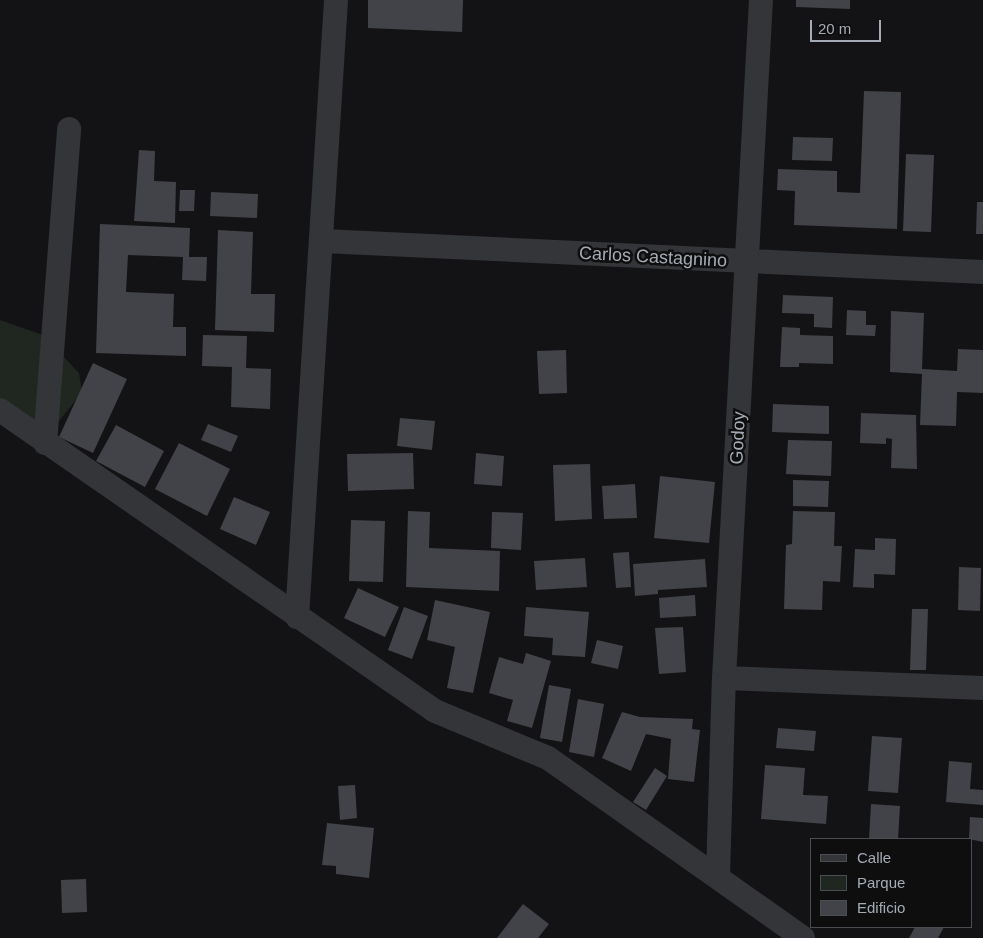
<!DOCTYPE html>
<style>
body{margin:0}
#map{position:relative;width:983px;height:938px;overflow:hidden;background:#131315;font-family:Helvetica,sans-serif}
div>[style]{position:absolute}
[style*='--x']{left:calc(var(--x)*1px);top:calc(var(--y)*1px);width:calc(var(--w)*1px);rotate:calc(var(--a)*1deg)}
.green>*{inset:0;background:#1f2720}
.building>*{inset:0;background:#424348}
.street>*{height:24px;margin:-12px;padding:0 12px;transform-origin:12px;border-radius:12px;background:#343539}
span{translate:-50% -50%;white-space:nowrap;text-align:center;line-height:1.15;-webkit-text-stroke:5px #0e0e0f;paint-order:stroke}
.street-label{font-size:18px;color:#a5abb5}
.legend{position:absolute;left:810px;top:838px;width:162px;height:90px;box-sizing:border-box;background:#0e0e0f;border:1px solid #4a4d51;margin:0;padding:6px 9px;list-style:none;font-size:15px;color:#a5abb5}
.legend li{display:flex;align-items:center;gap:10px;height:25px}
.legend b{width:25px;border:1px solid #4a4d51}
.scale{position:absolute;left:810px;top:20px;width:71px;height:22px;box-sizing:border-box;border:2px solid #a5abb5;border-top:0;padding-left:6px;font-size:15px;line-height:18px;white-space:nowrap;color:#a5abb5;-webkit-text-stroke:4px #0e0e0f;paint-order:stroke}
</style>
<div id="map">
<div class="green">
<i style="clip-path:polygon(0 320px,43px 335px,79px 373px,82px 392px,49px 434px,0 412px)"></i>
</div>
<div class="building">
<i style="clip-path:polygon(368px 0,463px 0,462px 32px,368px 28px)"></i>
<i style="clip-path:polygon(796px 0,850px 0,850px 9px,796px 7px)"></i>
<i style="clip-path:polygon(864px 91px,901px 92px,897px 229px,794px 225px,795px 191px,777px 190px,778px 169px,837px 171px,837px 192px,860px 193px)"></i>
<i style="clip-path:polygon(793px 137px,833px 138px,832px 161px,792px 160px)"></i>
<i style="clip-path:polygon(139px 150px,155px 151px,154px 181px,176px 182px,175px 223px,134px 221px)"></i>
<i style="clip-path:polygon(906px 154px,934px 155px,931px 232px,903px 231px)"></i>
<i style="clip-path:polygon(180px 190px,195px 190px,194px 211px,179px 211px)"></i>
<i style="clip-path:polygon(211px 192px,258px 194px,257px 218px,210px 216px)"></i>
<i style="clip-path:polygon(977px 202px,983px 202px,983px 234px,976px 234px)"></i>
<i style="clip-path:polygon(100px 224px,190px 228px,189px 257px,207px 257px,206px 281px,182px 280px,183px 257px,128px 255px,126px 292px,174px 294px,173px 327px,186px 327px,186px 356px,96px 353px)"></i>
<i style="clip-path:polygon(218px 230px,253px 232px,251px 294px,275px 294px,274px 332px,215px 330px)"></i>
<i style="clip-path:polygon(783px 295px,833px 297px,832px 328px,814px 327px,814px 314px,782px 313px)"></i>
<i style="clip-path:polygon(847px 310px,866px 311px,866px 325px,876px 325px,875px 336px,846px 335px)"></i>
<i style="clip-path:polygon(891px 311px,924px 313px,922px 369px,957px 371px,958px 349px,983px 350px,983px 393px,957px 392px,956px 426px,920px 425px,922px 374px,890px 372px)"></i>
<i style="clip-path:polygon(782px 327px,800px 328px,800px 335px,833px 336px,833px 364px,799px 363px,799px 367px,780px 367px)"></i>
<i style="clip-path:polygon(203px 335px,247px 336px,246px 368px,271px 369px,270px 409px,231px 407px,232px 367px,202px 366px)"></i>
<i style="clip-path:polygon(566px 350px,567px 393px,539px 394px,537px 351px)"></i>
<i style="clip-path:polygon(93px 363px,127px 379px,93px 453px,59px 437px)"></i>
<i style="clip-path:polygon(773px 404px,829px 406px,829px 434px,772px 432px)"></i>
<i style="clip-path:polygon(861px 413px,916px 415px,917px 469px,891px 468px,892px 439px,886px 438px,886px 444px,860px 443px)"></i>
<i style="clip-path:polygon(400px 418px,435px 421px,432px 450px,397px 446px)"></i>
<i style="clip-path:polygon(208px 424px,238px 436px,231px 452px,201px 440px)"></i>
<i style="clip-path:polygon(116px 425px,164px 451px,145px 487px,96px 461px)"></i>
<i style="clip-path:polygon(788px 440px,832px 441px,831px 476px,786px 474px)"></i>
<i style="clip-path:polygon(179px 443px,230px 469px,207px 516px,155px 489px)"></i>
<i style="clip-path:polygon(413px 453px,414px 489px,348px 491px,347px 454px)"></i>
<i style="clip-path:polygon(476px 453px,504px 456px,502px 486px,474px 484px)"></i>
<i style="clip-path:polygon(590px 464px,592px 519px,555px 521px,553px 465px)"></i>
<i style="clip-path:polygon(660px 476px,715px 482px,709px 543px,654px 538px)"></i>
<i style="clip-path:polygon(793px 480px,829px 481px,828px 507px,793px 506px)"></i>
<i style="clip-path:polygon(635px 484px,637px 518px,604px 519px,602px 486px)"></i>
<i style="clip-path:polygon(234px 497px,270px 512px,256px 545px,220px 529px)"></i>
<i style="clip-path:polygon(408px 511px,430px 512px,429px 548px,500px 551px,499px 591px,406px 587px)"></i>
<i style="clip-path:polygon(793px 511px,835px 512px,834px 546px,842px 546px,840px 582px,823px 581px,822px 610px,784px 609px,786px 545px,792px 544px)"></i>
<i style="clip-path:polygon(492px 512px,523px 513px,521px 550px,491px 548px)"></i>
<i style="clip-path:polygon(351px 520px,385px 521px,383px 582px,349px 581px)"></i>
<i style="clip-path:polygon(875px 538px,896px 539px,895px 575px,874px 574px,874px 588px,853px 587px,855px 549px,875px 550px)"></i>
<i style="clip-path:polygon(629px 552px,631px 587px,616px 588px,613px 553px)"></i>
<i style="clip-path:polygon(585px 558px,587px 587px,536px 590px,534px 561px)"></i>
<i style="clip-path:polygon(705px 559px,707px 587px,658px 590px,658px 594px,635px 596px,633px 564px)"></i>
<i style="clip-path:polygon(959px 567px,981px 568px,980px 611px,958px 610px)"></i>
<i style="clip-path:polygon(358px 588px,399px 607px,385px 637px,344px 618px)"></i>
<i style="clip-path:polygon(695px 595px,696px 616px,660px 618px,659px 598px)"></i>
<i style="clip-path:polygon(435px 600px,490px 612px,473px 693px,447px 688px,455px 647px,427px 640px)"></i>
<i style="clip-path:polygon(404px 607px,428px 616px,412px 659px,388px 650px)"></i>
<i style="clip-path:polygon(526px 607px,589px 612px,585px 657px,552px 655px,553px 638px,524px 636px)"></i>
<i style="clip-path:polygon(912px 609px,928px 609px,926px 670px,910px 670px)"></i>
<i style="clip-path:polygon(683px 627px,686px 672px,659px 674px,655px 628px)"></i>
<i style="clip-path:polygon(597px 640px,623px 646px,618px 669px,591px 663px)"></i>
<i style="clip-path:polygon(526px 653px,551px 661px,532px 728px,507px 721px,513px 700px,489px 693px,499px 657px,523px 664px)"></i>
<i style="clip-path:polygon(549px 685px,571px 689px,562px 742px,540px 738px)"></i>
<i style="clip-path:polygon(578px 699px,604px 704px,594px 757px,569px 752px)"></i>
<i style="clip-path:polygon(622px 712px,640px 717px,693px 719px,692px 729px,700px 730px,694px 782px,668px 779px,671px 739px,646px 734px,631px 771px,602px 758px)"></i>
<i style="clip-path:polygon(778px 728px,816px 731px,814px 751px,776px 748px)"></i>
<i style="clip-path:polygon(872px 736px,902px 738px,898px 793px,868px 791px)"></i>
<i style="clip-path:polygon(949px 761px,972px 763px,970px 789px,983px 790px,983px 805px,946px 802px)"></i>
<i style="clip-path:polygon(765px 765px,805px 768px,803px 795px,828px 796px,826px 824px,761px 819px)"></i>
<i style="clip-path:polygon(655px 768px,667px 776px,646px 810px,633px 802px)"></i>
<i style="clip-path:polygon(355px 785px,357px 818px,340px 820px,338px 786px)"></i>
<i style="clip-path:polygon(871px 804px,900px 806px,898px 839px,869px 839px)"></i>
<i style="clip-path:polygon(970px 817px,983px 818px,983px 842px,969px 839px)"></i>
<i style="clip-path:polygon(327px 823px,374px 828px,369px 878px,336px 874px,336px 866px,322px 865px)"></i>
<i style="clip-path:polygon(86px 879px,87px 912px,62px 913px,61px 880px)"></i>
<i style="clip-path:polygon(523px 904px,549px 924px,538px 938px,497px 938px)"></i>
<i style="clip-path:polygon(915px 927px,944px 927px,938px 938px,909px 938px)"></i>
</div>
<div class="street">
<i style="--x:323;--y:241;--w:661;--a:2.69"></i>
<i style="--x:0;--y:410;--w:529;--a:34.68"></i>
<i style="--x:435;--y:711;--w:122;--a:22.6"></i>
<i style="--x:548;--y:758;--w:312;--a:35.2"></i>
<i style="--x:45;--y:443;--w:315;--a:-85.6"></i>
<i style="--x:297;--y:617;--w:618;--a:-86.38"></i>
<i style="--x:724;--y:678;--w:259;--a:2.2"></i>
<i style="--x:718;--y:876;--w:198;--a:-88.3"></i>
<i style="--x:724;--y:678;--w:679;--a:-86.88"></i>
</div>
<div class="street-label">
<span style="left:653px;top:257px;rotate:3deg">Carlos Castagnino</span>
<span style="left:738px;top:438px;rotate:-87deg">Godoy</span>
</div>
<ul class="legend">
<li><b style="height:6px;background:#343539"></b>Calle</li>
<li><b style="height:14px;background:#1f2720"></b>Parque</li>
<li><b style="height:14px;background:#424348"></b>Edificio</li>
</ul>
<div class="scale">20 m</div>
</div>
